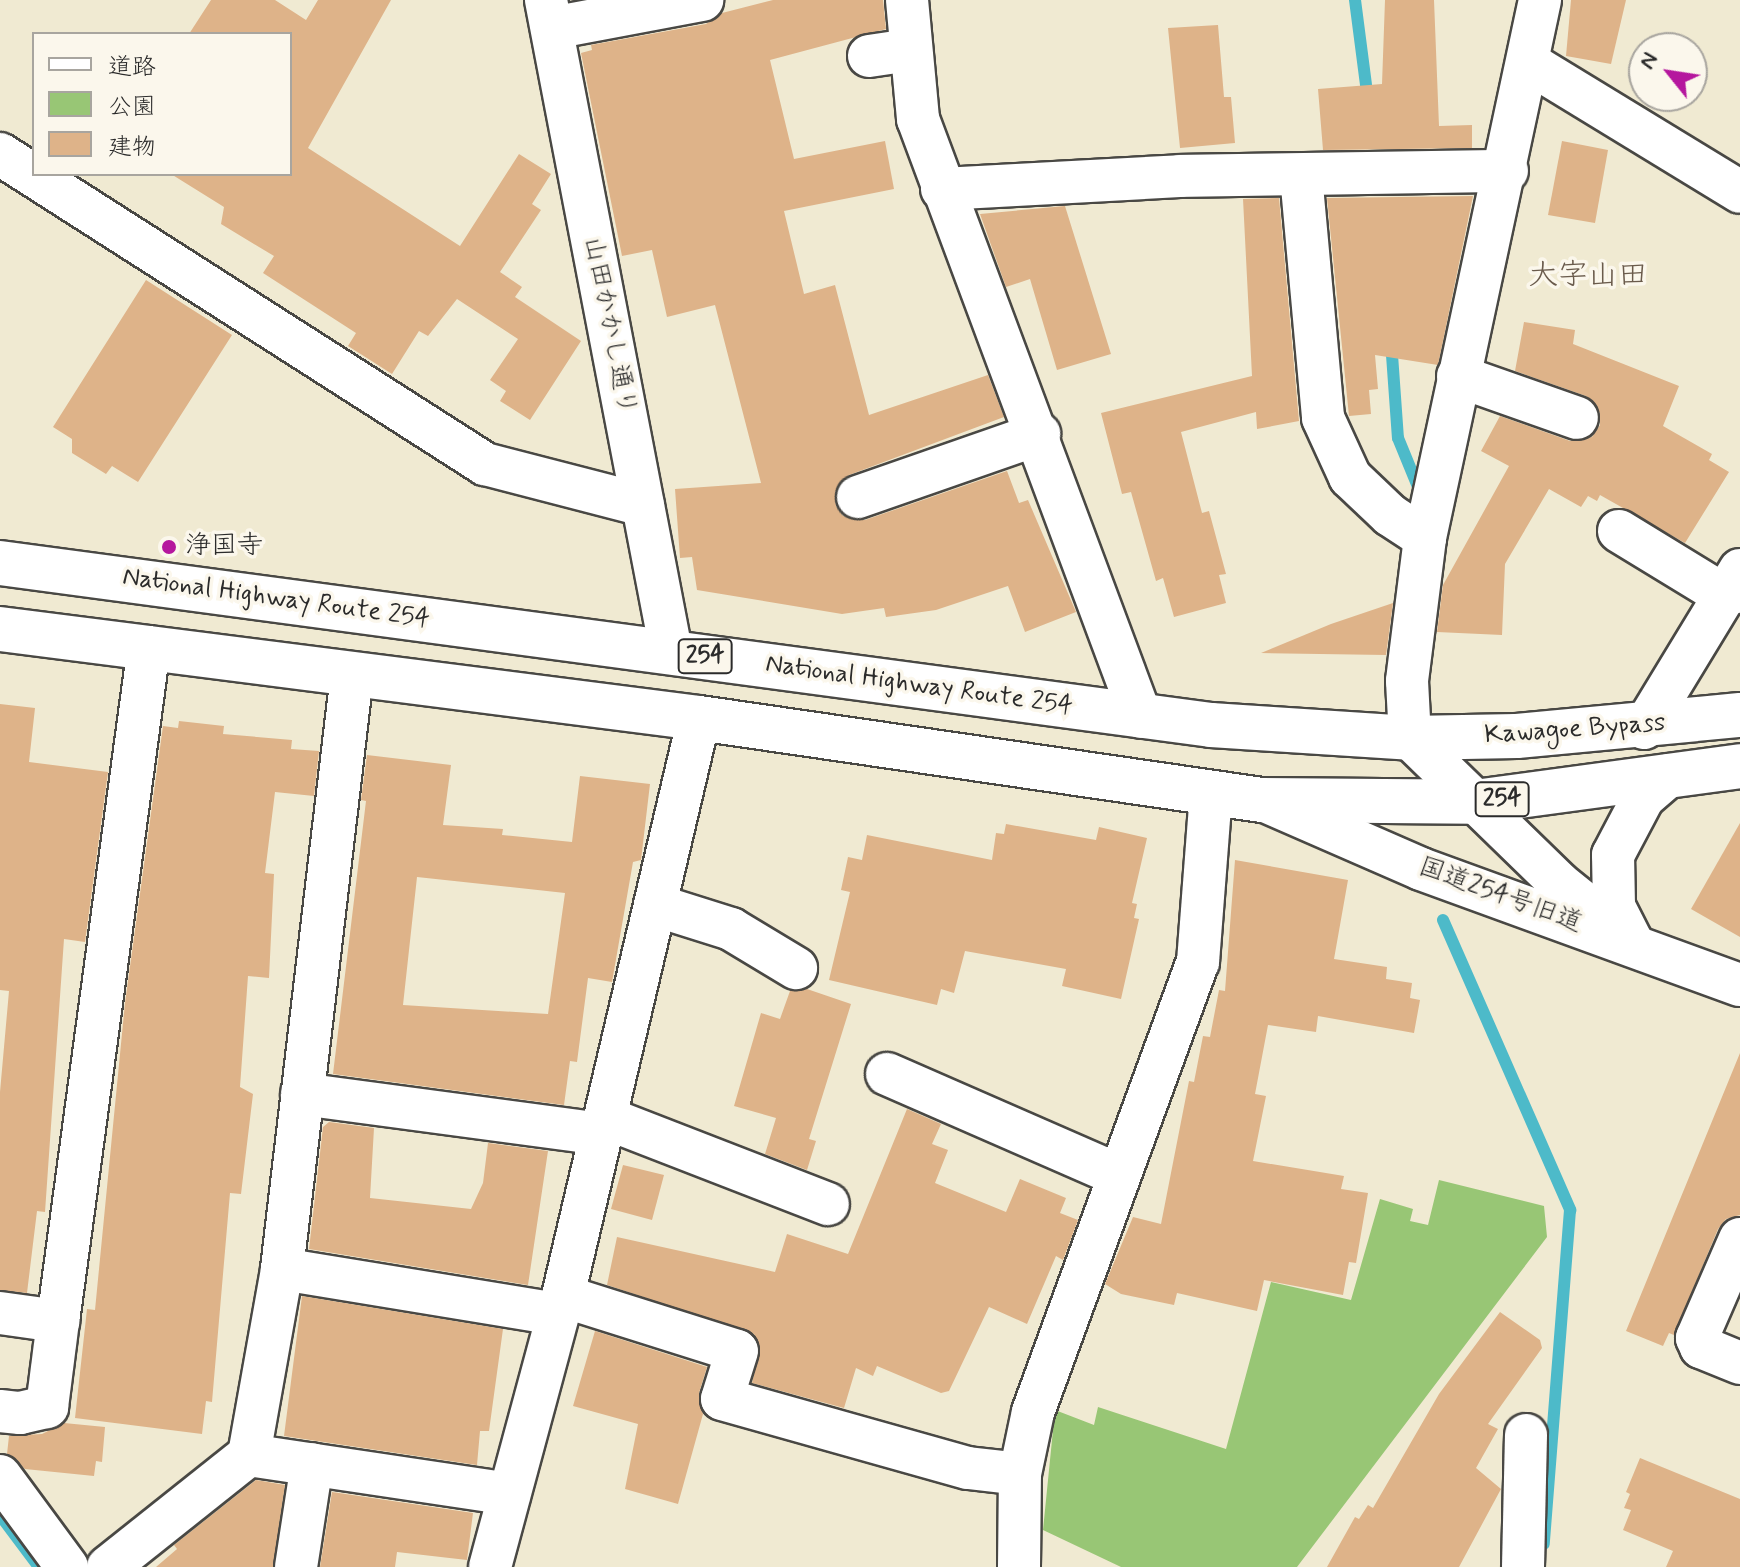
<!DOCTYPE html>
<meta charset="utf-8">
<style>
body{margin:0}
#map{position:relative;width:1740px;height:1567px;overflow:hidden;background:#f0ead2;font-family:Mynerve,"Klee One",sans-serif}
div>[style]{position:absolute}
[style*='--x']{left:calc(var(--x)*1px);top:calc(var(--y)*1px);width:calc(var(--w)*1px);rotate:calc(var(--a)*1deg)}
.green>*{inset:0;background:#98c675}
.stream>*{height:12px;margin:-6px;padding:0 6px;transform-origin:6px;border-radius:6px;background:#4dbac9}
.building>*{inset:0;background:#deb389}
.roads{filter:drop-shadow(2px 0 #494844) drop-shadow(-2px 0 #494844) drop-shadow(0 2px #494844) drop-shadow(0 -2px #494844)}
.minor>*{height:42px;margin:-21px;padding:0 21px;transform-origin:21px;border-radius:21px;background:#fff}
.highway>*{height:44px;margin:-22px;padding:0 22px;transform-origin:22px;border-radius:22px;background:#fff}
.dots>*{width:22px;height:22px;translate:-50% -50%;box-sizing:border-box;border:4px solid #fbf7ec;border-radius:50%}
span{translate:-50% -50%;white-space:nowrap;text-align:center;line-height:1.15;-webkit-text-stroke:7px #fbf7ec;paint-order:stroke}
.shield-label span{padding:2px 6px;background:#fbf7ec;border:2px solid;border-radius:6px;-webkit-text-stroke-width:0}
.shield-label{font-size:24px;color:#2b2b2b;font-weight:700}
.street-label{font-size:26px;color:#2b2b2b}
.poi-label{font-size:26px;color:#2b2b2b}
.left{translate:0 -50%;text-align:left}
.quarter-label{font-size:30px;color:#6a5b4c}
.legend{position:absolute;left:32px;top:32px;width:260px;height:144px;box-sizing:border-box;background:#fbf7ec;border:2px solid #a8a59f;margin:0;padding:10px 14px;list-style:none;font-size:24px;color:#2b2b2b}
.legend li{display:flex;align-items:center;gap:16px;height:40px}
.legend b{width:40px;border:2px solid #a8a59f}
.north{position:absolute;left:1628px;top:32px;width:80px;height:80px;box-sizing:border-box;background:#fbf7ec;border:2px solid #a8a59f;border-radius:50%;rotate:300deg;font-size:22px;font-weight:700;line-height:32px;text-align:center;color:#2b2b2b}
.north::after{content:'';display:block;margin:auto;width:28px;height:36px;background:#b5179e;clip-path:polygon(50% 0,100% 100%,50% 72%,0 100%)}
</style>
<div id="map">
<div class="green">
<i style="clip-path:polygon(1439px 1180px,1544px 1206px,1547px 1237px,1297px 1567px,1121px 1567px,1043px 1530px,1055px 1410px,1094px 1425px,1098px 1407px,1226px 1449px,1271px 1282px,1351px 1300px,1380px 1199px,1413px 1209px,1410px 1221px,1428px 1225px)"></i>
</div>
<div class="stream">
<i style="--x:1355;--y:0;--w:101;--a:82.6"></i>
<i style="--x:1391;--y:341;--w:97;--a:85.9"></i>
<i style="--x:1398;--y:438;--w:61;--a:67.7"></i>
<i style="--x:1443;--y:920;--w:317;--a:66.3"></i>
<i style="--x:1570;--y:1210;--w:335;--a:94.5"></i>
<i style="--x:0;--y:1515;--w:65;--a:53.1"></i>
</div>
<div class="building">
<i style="clip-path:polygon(211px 0,275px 0,306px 20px,318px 0,391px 0,308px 148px,460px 246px,519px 154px,551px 174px,532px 204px,541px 210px,500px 272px,522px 287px,515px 297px,581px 341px,530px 420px,500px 401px,506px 391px,490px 380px,518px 339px,457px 299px,428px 336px,419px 331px,392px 374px,348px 346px,356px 333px,263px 273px,274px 256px,221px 224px,224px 207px,171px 174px,290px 174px,290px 34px,189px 34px)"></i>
<i style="clip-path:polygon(773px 0,883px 0,886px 29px,770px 60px,794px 159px,885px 141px,894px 189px,784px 211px,804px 294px,835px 285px,869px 415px,988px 375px,1004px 417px,849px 475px,835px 492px,836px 506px,843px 516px,865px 520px,1007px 471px,1019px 503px,1028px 500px,1076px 612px,1025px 632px,1008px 586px,936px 610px,886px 617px,884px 608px,842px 614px,697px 590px,692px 557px,680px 558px,675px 489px,761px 483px,715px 305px,667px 317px,652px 250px,622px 256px,581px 53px,592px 50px,591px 45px,706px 24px,722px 13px)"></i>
<i style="clip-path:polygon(1385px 0,1434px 0,1439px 126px,1472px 125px,1472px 148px,1323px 150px,1318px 89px,1382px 84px)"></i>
<i style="clip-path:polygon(1571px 0,1626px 0,1611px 64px,1566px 56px)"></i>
<i style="clip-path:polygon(1218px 25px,1224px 97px,1231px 97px,1235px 143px,1180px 148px,1168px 28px)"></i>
<i style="clip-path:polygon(1562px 141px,1608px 150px,1595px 223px,1548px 215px)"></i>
<i style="clip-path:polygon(1473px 196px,1438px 365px,1375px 355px,1378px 389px,1369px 390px,1371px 414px,1349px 416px,1327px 198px)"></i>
<i style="clip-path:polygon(1279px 198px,1299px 421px,1257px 429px,1256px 412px,1181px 432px,1202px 513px,1209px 511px,1226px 574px,1219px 575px,1226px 603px,1174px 617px,1163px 578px,1156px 581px,1131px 492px,1122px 494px,1101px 413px,1252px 376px,1243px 199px)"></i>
<i style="clip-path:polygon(1065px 206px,1111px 354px,1057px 370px,1030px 279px,1006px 287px,980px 214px)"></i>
<i style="clip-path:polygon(146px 280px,232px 335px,138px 482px,112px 466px,106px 474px,72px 453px,72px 439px,53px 427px)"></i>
<i style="clip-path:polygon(1524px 322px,1575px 330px,1573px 344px,1679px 386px,1663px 426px,1712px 454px,1709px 460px,1729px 472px,1685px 543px,1600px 495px,1597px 501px,1588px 496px,1581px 507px,1549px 489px,1505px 564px,1502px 635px,1437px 632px,1443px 585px,1509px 466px,1481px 451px,1500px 416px,1570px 441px,1592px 437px,1600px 425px,1600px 413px,1586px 396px,1515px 371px)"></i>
<i style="clip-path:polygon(1393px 603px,1386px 655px,1261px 653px,1331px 624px)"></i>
<i style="clip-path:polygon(0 704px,35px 708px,29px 762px,108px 772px,85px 942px,64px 939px,45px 1212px,37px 1211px,27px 1293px,0 1290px,0 1092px,9px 991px,0 990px)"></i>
<i style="clip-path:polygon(179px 721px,224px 726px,223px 734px,292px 740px,291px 749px,319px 751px,314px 796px,275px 792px,265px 873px,274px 874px,269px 978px,248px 976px,240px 1087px,253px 1094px,241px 1194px,230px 1193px,212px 1402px,206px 1401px,202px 1434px,75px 1418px,87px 1309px,95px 1310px,125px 1003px,163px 726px,178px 728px)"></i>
<i style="clip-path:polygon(evenodd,367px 755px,451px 765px,443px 825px,503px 829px,502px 835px,572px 842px,580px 776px,650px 784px,641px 860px,633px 862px,612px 982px,588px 978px,577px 1062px,570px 1061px,564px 1105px,333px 1074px,366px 801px,361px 800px,367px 755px,417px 877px,565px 893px,548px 1014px,403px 1005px,417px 877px)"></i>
<i style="clip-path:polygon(1740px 823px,1740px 937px,1691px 909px)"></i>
<i style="clip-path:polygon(1006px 824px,1096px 840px,1099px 827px,1147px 838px,1132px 903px,1137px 904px,1134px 918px,1139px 919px,1121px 999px,1062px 986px,1066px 969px,965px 951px,954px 993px,941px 989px,937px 1005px,829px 980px,850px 892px,841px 890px,848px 857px,862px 860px,867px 835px,992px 860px,996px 833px,1004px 834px)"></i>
<i style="clip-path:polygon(1235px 860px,1348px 880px,1334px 959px,1387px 967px,1386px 979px,1412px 983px,1410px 998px,1420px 1000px,1414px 1033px,1318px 1016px,1316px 1032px,1268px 1025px,1255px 1094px,1266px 1096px,1253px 1161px,1344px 1176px,1341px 1189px,1368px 1193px,1356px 1263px,1349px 1262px,1343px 1295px,1264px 1280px,1257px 1311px,1177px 1293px,1174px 1305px,1121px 1294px,1105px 1284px,1133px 1217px,1161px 1224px,1189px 1081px,1194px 1082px,1203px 1036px,1210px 1037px,1219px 990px,1225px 991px)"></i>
<i style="clip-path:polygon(807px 989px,851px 1004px,809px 1139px,816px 1141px,807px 1170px,765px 1154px,776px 1118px,734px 1106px,761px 1013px,780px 1019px,790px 991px)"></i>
<i style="clip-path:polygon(1740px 1053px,1740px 1215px,1726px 1219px,1718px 1229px,1674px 1335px,1669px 1333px,1663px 1346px,1626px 1331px)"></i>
<i style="clip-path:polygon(907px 1109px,941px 1124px,932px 1144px,948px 1150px,935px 1183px,1006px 1212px,1020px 1179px,1066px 1198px,1060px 1213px,1078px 1220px,1063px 1260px,1056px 1256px,1027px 1324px,989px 1307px,949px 1391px,941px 1393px,877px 1366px,873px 1376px,856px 1368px,844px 1408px,752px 1383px,760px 1347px,754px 1334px,607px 1285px,617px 1237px,775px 1272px,787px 1234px,848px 1254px)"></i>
<i style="clip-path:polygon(329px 1122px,374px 1128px,370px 1198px,471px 1209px,483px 1183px,488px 1143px,548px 1151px,528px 1285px,309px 1249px,323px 1127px)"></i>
<i style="clip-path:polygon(623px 1165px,664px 1175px,652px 1220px,611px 1209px)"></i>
<i style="clip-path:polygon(302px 1296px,503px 1329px,489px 1431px,480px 1431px,477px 1465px,284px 1436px)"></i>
<i style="clip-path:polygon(1500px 1312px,1540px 1340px,1542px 1348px,1488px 1424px,1498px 1429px,1476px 1468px,1501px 1489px,1459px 1567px,1327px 1567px,1355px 1517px,1359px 1519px,1368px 1505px,1373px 1508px,1439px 1394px)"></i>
<i style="clip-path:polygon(595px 1331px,707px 1367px,699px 1393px,703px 1414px,678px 1504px,625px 1489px,638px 1424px,573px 1406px)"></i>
<i style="clip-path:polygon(64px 1423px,105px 1427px,102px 1462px,96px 1461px,94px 1476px,25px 1469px,7px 1454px,9px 1436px,42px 1434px)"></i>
<i style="clip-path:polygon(1640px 1458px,1740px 1499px,1740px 1567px,1666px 1567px,1673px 1551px,1623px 1530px,1631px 1510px,1624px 1508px,1630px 1494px,1626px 1492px)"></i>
<i style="clip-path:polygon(256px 1480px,285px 1485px,273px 1567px,156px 1567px,177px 1549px,174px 1545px)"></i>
<i style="clip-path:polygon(332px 1492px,473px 1513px,467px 1560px,397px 1552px,395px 1567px,320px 1567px)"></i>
</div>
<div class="roads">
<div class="minor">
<i style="--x:546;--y:0;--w:663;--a:79.13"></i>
<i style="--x:907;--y:0;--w:120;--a:84.7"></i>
<i style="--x:918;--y:119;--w:638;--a:69.55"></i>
<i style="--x:1540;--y:0;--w:550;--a:102.07"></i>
<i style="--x:1425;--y:538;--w:144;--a:97.2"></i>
<i style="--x:1407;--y:681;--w:57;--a:87"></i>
<i style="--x:1410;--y:738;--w:208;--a:44.2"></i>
<i style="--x:1559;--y:883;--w:94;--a:38.9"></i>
<i style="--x:552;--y:28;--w:153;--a:-10.6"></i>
<i style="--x:869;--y:56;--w:41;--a:-8.3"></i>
<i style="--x:1529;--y:63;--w:247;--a:31.4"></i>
<i style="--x:0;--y:154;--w:576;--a:32.59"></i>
<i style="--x:485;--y:464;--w:163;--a:14.5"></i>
<i style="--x:1301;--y:175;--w:244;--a:84.8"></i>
<i style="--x:1323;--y:418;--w:65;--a:65.4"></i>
<i style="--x:1350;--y:477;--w:55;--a:43.5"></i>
<i style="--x:1390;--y:515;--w:42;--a:33.3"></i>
<i style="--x:942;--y:189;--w:238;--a:-3.1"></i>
<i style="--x:1180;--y:176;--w:327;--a:-0.9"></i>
<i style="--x:1458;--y:376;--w:126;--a:19.4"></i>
<i style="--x:858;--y:497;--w:192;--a:-19.2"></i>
<i style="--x:1619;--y:531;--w:123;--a:31.4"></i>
<i style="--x:1724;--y:595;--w:16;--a:-14"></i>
<i style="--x:1644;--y:728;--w:185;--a:-58.7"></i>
<i style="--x:1263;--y:800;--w:172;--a:23.6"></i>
<i style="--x:1421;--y:869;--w:339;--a:20"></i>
<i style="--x:655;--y:905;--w:80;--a:17.5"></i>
<i style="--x:731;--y:929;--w:76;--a:31"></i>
<i style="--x:1631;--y:940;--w:38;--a:-117"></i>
<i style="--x:1614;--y:906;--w:51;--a:-91.1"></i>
<i style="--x:1613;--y:855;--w:64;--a:-62.2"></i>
<i style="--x:1643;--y:798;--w:35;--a:-41"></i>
<i style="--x:887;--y:1074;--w:252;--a:23.6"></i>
<i style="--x:302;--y:1094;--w:302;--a:7.6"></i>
<i style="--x:606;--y:1118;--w:238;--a:21.2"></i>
<i style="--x:1740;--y:1239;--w:108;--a:113.5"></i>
<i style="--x:1697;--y:1338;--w:10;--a:66"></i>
<i style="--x:1701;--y:1347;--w:42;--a:22.3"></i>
<i style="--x:282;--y:1269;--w:279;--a:9.3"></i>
<i style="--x:563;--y:1296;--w:182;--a:17.5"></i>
<i style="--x:737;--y:1351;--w:50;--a:107.4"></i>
<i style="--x:722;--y:1399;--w:255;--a:15.7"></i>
<i style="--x:968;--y:1468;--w:52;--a:6.6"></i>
<i style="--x:0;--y:1313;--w:59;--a:7.9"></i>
<i style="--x:58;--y:1321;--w:680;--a:-82.31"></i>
<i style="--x:0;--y:1411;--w:20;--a:6"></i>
<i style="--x:20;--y:1413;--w:28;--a:-13"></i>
<i style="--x:47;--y:1407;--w:87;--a:-82.7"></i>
<i style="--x:249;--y:1455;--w:263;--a:8.5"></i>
<i style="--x:0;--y:1476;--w:113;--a:53.6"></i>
<i style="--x:108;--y:1567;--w:180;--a:-38.5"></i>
<i style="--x:249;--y:1455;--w:189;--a:-79.9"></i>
<i style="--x:282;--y:1269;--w:598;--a:-83.28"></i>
<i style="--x:296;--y:1567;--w:104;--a:-81.2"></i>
<i style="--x:490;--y:1567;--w:281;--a:-74.9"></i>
<i style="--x:563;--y:1296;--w:594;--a:-76.76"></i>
<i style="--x:1019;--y:1567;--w:93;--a:-89.4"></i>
<i style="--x:1020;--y:1474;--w:63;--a:-78.2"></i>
<i style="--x:1033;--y:1412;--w:479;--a:-69.9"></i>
<i style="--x:1198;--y:962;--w:169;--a:-85.6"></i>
<i style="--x:1523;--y:1567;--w:132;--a:-88.7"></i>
</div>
<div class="highway">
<i style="--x:0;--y:563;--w:1222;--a:7.62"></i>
<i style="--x:1211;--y:725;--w:199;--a:3.7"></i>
<i style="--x:1410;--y:738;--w:107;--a:-1.1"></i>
<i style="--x:1517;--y:736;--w:224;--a:-5.4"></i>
<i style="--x:0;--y:629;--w:705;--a:7.26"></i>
<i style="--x:699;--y:718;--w:569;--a:8.29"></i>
<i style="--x:1262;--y:800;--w:213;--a:0.5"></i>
<i style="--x:1475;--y:802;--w:267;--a:-7.7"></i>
</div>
</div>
<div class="dots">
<i style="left:169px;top:547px;background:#b5179e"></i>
</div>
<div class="shield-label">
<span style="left:705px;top:656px">254</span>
<span style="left:1502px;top:799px">254</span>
</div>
<div class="street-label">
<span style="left:609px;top:326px;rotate:79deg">山田かかし通り</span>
<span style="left:276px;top:599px;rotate:8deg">National Highway Route 254</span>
<span style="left:919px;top:686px;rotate:8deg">National Highway Route 254</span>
<span style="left:1575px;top:730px;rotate:-4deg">Kawagoe Bypass</span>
<span style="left:1500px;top:896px;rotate:20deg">国道254号旧道</span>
</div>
<div class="poi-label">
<span class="left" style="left:185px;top:547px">浄国寺</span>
</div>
<div class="quarter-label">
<span style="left:1588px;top:276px">大字山田</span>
</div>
<ul class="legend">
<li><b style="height:10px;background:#fff"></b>道路</li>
<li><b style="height:22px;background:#98c675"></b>公園</li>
<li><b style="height:22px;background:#deb389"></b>建物</li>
</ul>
<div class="north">N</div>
</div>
